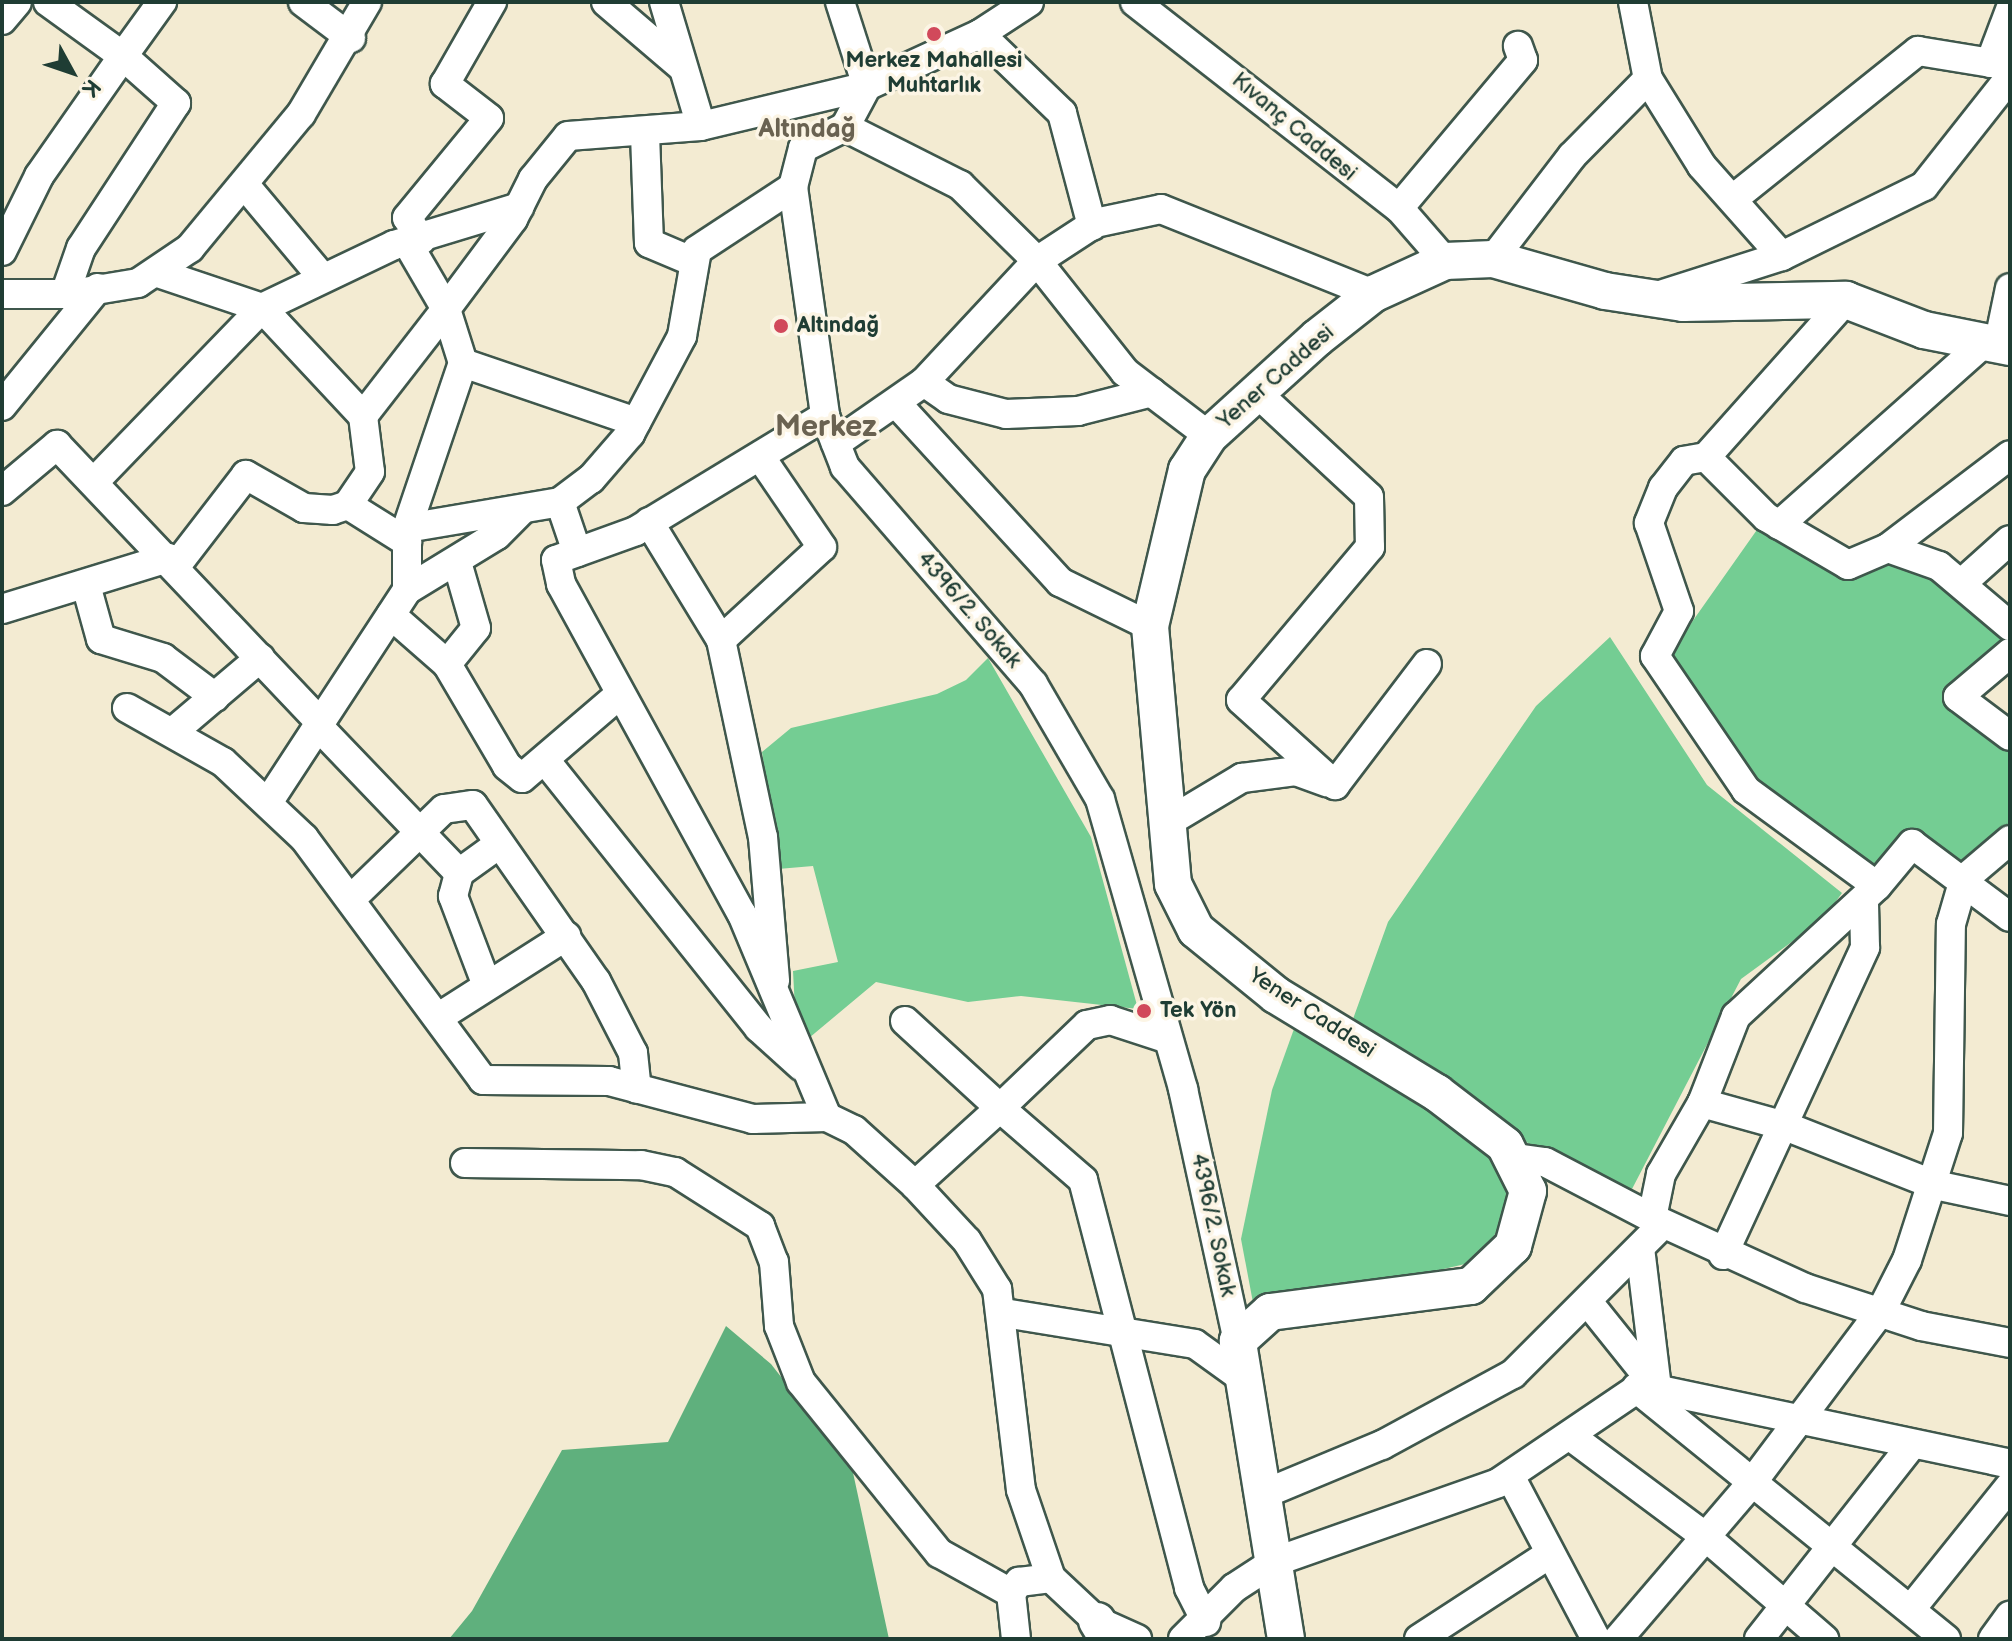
<!DOCTYPE html>
<meta charset="utf-8">
<style>
body{margin:0}
#map{position:relative;width:2012px;height:1641px;overflow:hidden;background:#f3ebd2;font-family:"Balsamiq Sans",sans-serif}
div>[style]{position:absolute}
[style*='--x']{left:calc(var(--x)*1px);top:calc(var(--y)*1px);width:calc(var(--w)*1px);rotate:calc(var(--a)*1deg)}
.green>*{inset:0;background:#74cd93}
.forest>*{inset:0;background:#5fb07d}
.roads{filter:drop-shadow(2px 0 #3f574c) drop-shadow(-2px 0 #3f574c) drop-shadow(0 2px #3f574c) drop-shadow(0 -2px #3f574c)}
.minor>*{height:28px;margin:-14px;padding:0 14px;transform-origin:14px;border-radius:14px;background:#fff}
.major>*{height:36px;margin:-18px;padding:0 18px;transform-origin:18px;border-radius:18px;background:#fff}
.dots>*{width:22px;height:22px;translate:-50% -50%;box-sizing:border-box;border:4px solid #fcf5e5;border-radius:50%}
span{translate:-50% -50%;white-space:nowrap;text-align:center;line-height:1.15;-webkit-text-stroke:7px #fcf5e5;paint-order:stroke}
.poi-label{font-size:22px;color:#1f3d34;font-weight:700}
.left{translate:0 -50%;text-align:left}
.street-label{font-size:22px;color:#1f3d34}
.quarter-label{font-size:26px;color:#6a6251;font-weight:700}
.district-label{font-size:30px;color:#6a6251;font-weight:700}
.frame{position:absolute;inset:0;border:4px solid #1f3d34;pointer-events:none}
.north{position:absolute;left:32px;top:32px;width:80px;height:80px;-webkit-text-stroke:6px #fcf5e5;paint-order:stroke;rotate:130deg;font-size:22px;font-weight:700;line-height:32px;text-align:center;color:#1f3d34}
.north::after{content:'';display:block;margin:auto;width:28px;height:36px;background:#1f3d34;clip-path:polygon(50% 0,100% 100%,50% 72%,0 100%)}
</style>
<div id="map">
<div class="green">
<i style="clip-path:polygon(1766px 517px,1845px 572px,1887px 557px,1951px 588px,2009px 637px,1958px 697px,2010px 741px,2010px 831px,1963px 871px,1908px 832px,1875px 877px,1749px 786px,1668px 656px)"></i>
<i style="clip-path:polygon(1610px 637px,1707px 785px,1842px 893px,1823px 919px,1741px 979px,1632px 1189px,1532px 1146px,1353px 1019px,1388px 922px,1536px 706px)"></i>
<i style="clip-path:polygon(988px 658px,1091px 837px,1138px 1009px,1021px 996px,968px 1002px,876px 982px,797px 1048px,793px 971px,838px 962px,813px 866px,778px 869px,762px 752px,791px 728px,937px 694px,966px 680px)"></i>
<i style="clip-path:polygon(1299px 1015px,1502px 1155px,1511px 1182px,1509px 1212px,1478px 1261px,1255px 1313px,1241px 1239px,1272px 1090px)"></i>
</div>
<div class="forest">
<i style="clip-path:polygon(726px 1326px,771px 1364px,852px 1468px,889px 1639px,449px 1639px,472px 1611px,562px 1450px,668px 1442px)"></i>
</div>
<div class="roads">
<div class="minor">
<i style="--x:48;--y:2;--w:92;--a:35.8"></i>
<i style="--x:123;--y:56;--w:67;--a:-54.2"></i>
<i style="--x:303;--y:2;--w:60;--a:36.9"></i>
<i style="--x:606;--y:2;--w:99;--a:40.5"></i>
<i style="--x:664;--y:2;--w:129;--a:73.4"></i>
<i style="--x:1029;--y:2;--w:59;--a:146.9"></i>
<i style="--x:980;--y:34;--w:124;--a:155.3"></i>
<i style="--x:867;--y:86;--w:47;--a:118.2"></i>
<i style="--x:845;--y:127;--w:47;--a:153.4"></i>
<i style="--x:803;--y:148;--w:40;--a:104.4"></i>
<i style="--x:793;--y:187;--w:231;--a:82"></i>
<i style="--x:825;--y:416;--w:55;--a:68.6"></i>
<i style="--x:845;--y:467;--w:287;--a:49.1"></i>
<i style="--x:1033;--y:684;--w:133;--a:59.8"></i>
<i style="--x:1100;--y:799;--w:302;--a:74"></i>
<i style="--x:1183;--y:1089;--w:258;--a:77.7"></i>
<i style="--x:1135;--y:2;--w:335;--a:38"></i>
<i style="--x:1399;--y:208;--w:70;--a:49"></i>
<i style="--x:1633;--y:2;--w:78;--a:79"></i>
<i style="--x:1648;--y:79;--w:102;--a:58.2"></i>
<i style="--x:1702;--y:166;--w:120;--a:48.4"></i>
<i style="--x:2;--y:20;--w:23;--a:-50"></i>
<i style="--x:980;--y:34;--w:114;--a:43.9"></i>
<i style="--x:1062;--y:113;--w:117;--a:75.1"></i>
<i style="--x:1990;--y:63;--w:57;--a:-69.3"></i>
<i style="--x:845;--y:127;--w:129;--a:26.8"></i>
<i style="--x:960;--y:185;--w:108;--a:44.6"></i>
<i style="--x:1037;--y:261;--w:69;--a:-33.2"></i>
<i style="--x:1095;--y:223;--w:67;--a:-12"></i>
<i style="--x:1161;--y:209;--w:228;--a:21.8"></i>
<i style="--x:645;--y:134;--w:109;--a:87.9"></i>
<i style="--x:649;--y:243;--w:49;--a:22.9"></i>
<i style="--x:244;--y:184;--w:121;--a:50"></i>
<i style="--x:1733;--y:199;--w:237;--a:-38.7"></i>
<i style="--x:1918;--y:51;--w:93;--a:9.3"></i>
<i style="--x:1399;--y:208;--w:193;--a:-50"></i>
<i style="--x:1523;--y:60;--w:15;--a:-110"></i>
<i style="--x:421;--y:240;--w:26;--a:-122"></i>
<i style="--x:407;--y:218;--w:129;--a:-50.6"></i>
<i style="--x:489;--y:118;--w:56;--a:-142.3"></i>
<i style="--x:445;--y:84;--w:95;--a:-60.2"></i>
<i style="--x:2;--y:251;--w:84;--a:-63.7"></i>
<i style="--x:39;--y:176;--w:146;--a:-55"></i>
<i style="--x:123;--y:56;--w:71;--a:41.6"></i>
<i style="--x:176;--y:103;--w:173;--a:123.2"></i>
<i style="--x:81;--y:248;--w:49;--a:109.2"></i>
<i style="--x:1493;--y:259;--w:130;--a:-52.5"></i>
<i style="--x:1572;--y:156;--w:108;--a:-45.4"></i>
<i style="--x:158;--y:273;--w:110;--a:18.6"></i>
<i style="--x:262;--y:308;--w:146;--a:-25.5"></i>
<i style="--x:394;--y:245;--w:131;--a:-16.9"></i>
<i style="--x:2;--y:294;--w:70;--a:0"></i>
<i style="--x:72;--y:294;--w:67;--a:-9.5"></i>
<i style="--x:138;--y:283;--w:63;--a:-33.9"></i>
<i style="--x:190;--y:248;--w:174;--a:-50.4"></i>
<i style="--x:301;--y:114;--w:130;--a:-59.5"></i>
<i style="--x:1663;--y:294;--w:125;--a:-17.7"></i>
<i style="--x:1782;--y:256;--w:158;--a:-26.2"></i>
<i style="--x:1924;--y:186;--w:139;--a:-51.7"></i>
<i style="--x:1846;--y:300;--w:210;--a:131.7"></i>
<i style="--x:1706;--y:457;--w:22;--a:170"></i>
<i style="--x:1684;--y:461;--w:34;--a:128"></i>
<i style="--x:1663;--y:488;--w:38;--a:112"></i>
<i style="--x:1649;--y:523;--w:93;--a:71.2"></i>
<i style="--x:1679;--y:611;--w:51;--a:118.1"></i>
<i style="--x:1655;--y:656;--w:162;--a:55.8"></i>
<i style="--x:1746;--y:790;--w:162;--a:36.2"></i>
<i style="--x:1877;--y:886;--w:55;--a:-50.2"></i>
<i style="--x:1912;--y:844;--w:122;--a:36.7"></i>
<i style="--x:1998;--y:346;--w:59;--a:-78.3"></i>
<i style="--x:463;--y:363;--w:183;--a:18.8"></i>
<i style="--x:924;--y:382;--w:29;--a:35"></i>
<i style="--x:948;--y:399;--w:60;--a:14.5"></i>
<i style="--x:1006;--y:414;--w:72;--a:-2.4"></i>
<i style="--x:1078;--y:411;--w:76;--a:-14.4"></i>
<i style="--x:1256;--y:392;--w:154;--a:42.9"></i>
<i style="--x:1369;--y:497;--w:50;--a:88.9"></i>
<i style="--x:1370;--y:547;--w:200;--a:130.1"></i>
<i style="--x:1241;--y:700;--w:127;--a:42.1"></i>
<i style="--x:898;--y:405;--w:240;--a:47.5"></i>
<i style="--x:1060;--y:582;--w:100;--a:26.1"></i>
<i style="--x:2;--y:406;--w:152;--a:-50.9"></i>
<i style="--x:363;--y:416;--w:135;--a:-52.2"></i>
<i style="--x:446;--y:309;--w:75;--a:-120.3"></i>
<i style="--x:825;--y:416;--w:221;--a:148.7"></i>
<i style="--x:636;--y:531;--w:85;--a:160.1"></i>
<i style="--x:556;--y:560;--w:25;--a:78"></i>
<i style="--x:561;--y:584;--w:376;--a:61.3"></i>
<i style="--x:742;--y:914;--w:220;--a:67.3"></i>
<i style="--x:836;--y:443;--w:107;--a:-34.7"></i>
<i style="--x:924;--y:382;--w:166;--a:-47"></i>
<i style="--x:1037;--y:261;--w:142;--a:51.6"></i>
<i style="--x:1125;--y:372;--w:106;--a:37.3"></i>
<i style="--x:1706;--y:457;--w:85;--a:45"></i>
<i style="--x:1766;--y:517;--w:95;--a:30.3"></i>
<i style="--x:1848;--y:565;--w:43;--a:-23"></i>
<i style="--x:1888;--y:548;--w:54;--a:19.4"></i>
<i style="--x:1939;--y:566;--w:93;--a:40.2"></i>
<i style="--x:94;--y:482;--w:242;--a:-46"></i>
<i style="--x:262;--y:308;--w:148;--a:46.9"></i>
<i style="--x:363;--y:416;--w:56;--a:82.9"></i>
<i style="--x:370;--y:472;--w:40;--a:124"></i>
<i style="--x:348;--y:505;--w:16;--a:162"></i>
<i style="--x:333;--y:510;--w:29;--a:-176"></i>
<i style="--x:304;--y:508;--w:67;--a:-150.4"></i>
<i style="--x:246;--y:475;--w:115;--a:127.6"></i>
<i style="--x:2;--y:491;--w:72;--a:-39.9"></i>
<i style="--x:57;--y:445;--w:382;--a:46.5"></i>
<i style="--x:560;--y:502;--w:53;--a:71.2"></i>
<i style="--x:348;--y:505;--w:70;--a:32.1"></i>
<i style="--x:649;--y:522;--w:138;--a:58.6"></i>
<i style="--x:721;--y:640;--w:201;--a:78"></i>
<i style="--x:763;--y:837;--w:144;--a:85.2"></i>
<i style="--x:1779;--y:525;--w:274;--a:-41.6"></i>
<i style="--x:407;--y:528;--w:155;--a:-9.6"></i>
<i style="--x:560;--y:502;--w:39;--a:-37"></i>
<i style="--x:591;--y:479;--w:60;--a:-49.1"></i>
<i style="--x:630;--y:434;--w:111;--a:-62"></i>
<i style="--x:682;--y:336;--w:87;--a:-80.1"></i>
<i style="--x:697;--y:250;--w:115;--a:-33.3"></i>
<i style="--x:1888;--y:548;--w:153;--a:-37.3"></i>
<i style="--x:1962;--y:583;--w:64;--a:-41.9"></i>
<i style="--x:86;--y:585;--w:56;--a:74.5"></i>
<i style="--x:101;--y:639;--w:65;--a:17"></i>
<i style="--x:163;--y:658;--w:65;--a:36.9"></i>
<i style="--x:407;--y:590;--w:105;--a:-31.4"></i>
<i style="--x:497;--y:535;--w:34;--a:-45"></i>
<i style="--x:2;--y:609;--w:174;--a:-17.1"></i>
<i style="--x:391;--y:615;--w:74;--a:41.2"></i>
<i style="--x:447;--y:664;--w:118;--a:59.5"></i>
<i style="--x:507;--y:766;--w:19;--a:39"></i>
<i style="--x:522;--y:778;--w:129;--a:-40.6"></i>
<i style="--x:721;--y:640;--w:137;--a:-42.6"></i>
<i style="--x:822;--y:547;--w:110;--a:-124.3"></i>
<i style="--x:2010;--y:653;--w:68;--a:139.8"></i>
<i style="--x:1958;--y:697;--w:65;--a:36.9"></i>
<i style="--x:447;--y:664;--w:46;--a:-51.1"></i>
<i style="--x:476;--y:628;--w:69;--a:-106.1"></i>
<i style="--x:127;--y:708;--w:110;--a:29.4"></i>
<i style="--x:223;--y:762;--w:111;--a:43.2"></i>
<i style="--x:304;--y:838;--w:301;--a:53.5"></i>
<i style="--x:483;--y:1080;--w:126;--a:0.5"></i>
<i style="--x:609;--y:1081;--w:149;--a:14.8"></i>
<i style="--x:753;--y:1119;--w:74;--a:-1.5"></i>
<i style="--x:827;--y:1117;--w:30;--a:26"></i>
<i style="--x:854;--y:1130;--w:82;--a:42"></i>
<i style="--x:915;--y:1185;--w:76;--a:47.1"></i>
<i style="--x:967;--y:1241;--w:57;--a:58"></i>
<i style="--x:997;--y:1289;--w:202;--a:83.2"></i>
<i style="--x:1021;--y:1490;--w:93;--a:71.2"></i>
<i style="--x:1051;--y:1578;--w:63;--a:43.1"></i>
<i style="--x:1097;--y:1621;--w:44;--a:24.2"></i>
<i style="--x:318;--y:726;--w:204;--a:46.2"></i>
<i style="--x:174;--y:731;--w:113;--a:-40.3"></i>
<i style="--x:545;--y:760;--w:343;--a:51.4"></i>
<i style="--x:759;--y:1028;--w:57;--a:42.1"></i>
<i style="--x:1335;--y:785;--w:152;--a:-52.8"></i>
<i style="--x:269;--y:801;--w:252;--a:-56.8"></i>
<i style="--x:407;--y:590;--w:62;--a:-90"></i>
<i style="--x:407;--y:528;--w:174;--a:-71.3"></i>
<i style="--x:463;--y:363;--w:57;--a:-107.5"></i>
<i style="--x:446;--y:309;--w:112;--a:-53.3"></i>
<i style="--x:513;--y:219;--w:45;--a:-63.4"></i>
<i style="--x:533;--y:179;--w:55;--a:-50.9"></i>
<i style="--x:568;--y:136;--w:133;--a:-4.3"></i>
<i style="--x:701;--y:126;--w:171;--a:-13.5"></i>
<i style="--x:867;--y:86;--w:88;--a:-107.8"></i>
<i style="--x:1165;--y:824;--w:90;--a:-30.9"></i>
<i style="--x:1242;--y:778;--w:54;--a:-7.4"></i>
<i style="--x:1296;--y:771;--w:33;--a:20"></i>
<i style="--x:1877;--y:886;--w:192;--a:137.3"></i>
<i style="--x:1736;--y:1016;--w:93;--a:111.3"></i>
<i style="--x:1702;--y:1103;--w:82;--a:120"></i>
<i style="--x:1661;--y:1174;--w:45;--a:101.6"></i>
<i style="--x:1652;--y:1218;--w:168;--a:24.6"></i>
<i style="--x:1805;--y:1288;--w:122;--a:18.1"></i>
<i style="--x:1921;--y:1326;--w:91;--a:10.8"></i>
<i style="--x:352;--y:898;--w:128;--a:-44.1"></i>
<i style="--x:444;--y:809;--w:29;--a:-8"></i>
<i style="--x:473;--y:805;--w:215;--a:55.1"></i>
<i style="--x:596;--y:981;--w:81;--a:62.8"></i>
<i style="--x:633;--y:1053;--w:36;--a:84"></i>
<i style="--x:486;--y:983;--w:93;--a:-110.8"></i>
<i style="--x:453;--y:896;--w:24;--a:-75"></i>
<i style="--x:459;--y:873;--w:48;--a:-35.7"></i>
<i style="--x:439;--y:1017;--w:151;--a:-32.5"></i>
<i style="--x:905;--y:1021;--w:129;--a:42.5"></i>
<i style="--x:1000;--y:1108;--w:120;--a:-43.7"></i>
<i style="--x:1087;--y:1025;--w:24;--a:-12"></i>
<i style="--x:1110;--y:1020;--w:58;--a:18.1"></i>
<i style="--x:1702;--y:1103;--w:86;--a:15.5"></i>
<i style="--x:1785;--y:1126;--w:161;--a:21.5"></i>
<i style="--x:1935;--y:1185;--w:77;--a:12"></i>
<i style="--x:1516;--y:1158;--w:29;--a:8"></i>
<i style="--x:1545;--y:1162;--w:121;--a:27.6"></i>
<i style="--x:465;--y:1163;--w:176;--a:0.7"></i>
<i style="--x:641;--y:1165;--w:35;--a:12"></i>
<i style="--x:675;--y:1172;--w:101;--a:32.4"></i>
<i style="--x:760;--y:1226;--w:39;--a:69"></i>
<i style="--x:774;--y:1262;--w:64;--a:85.5"></i>
<i style="--x:779;--y:1326;--w:60;--a:68.6"></i>
<i style="--x:801;--y:1382;--w:220;--a:51.1"></i>
<i style="--x:939;--y:1553;--w:82;--a:29.1"></i>
<i style="--x:915;--y:1185;--w:115;--a:-42.2"></i>
<i style="--x:1000;--y:1108;--w:110;--a:40.9"></i>
<i style="--x:1083;--y:1180;--w:422;--a:75.4"></i>
<i style="--x:1189;--y:1588;--w:38;--a:63"></i>
<i style="--x:1640;--y:1248;--w:141;--a:83.1"></i>
<i style="--x:1723;--y:1255;--w:339;--a:-65.2"></i>
<i style="--x:1865;--y:947;--w:44;--a:-91.3"></i>
<i style="--x:1588;--y:1302;--w:110;--a:51.3"></i>
<i style="--x:1004;--y:1313;--w:193;--a:9.2"></i>
<i style="--x:1195;--y:1344;--w:53;--a:35.8"></i>
<i style="--x:1636;--y:1388;--w:399;--a:39"></i>
<i style="--x:1573;--y:1438;--w:167;--a:36.7"></i>
<i style="--x:1707;--y:1538;--w:155;--a:40.8"></i>
<i style="--x:1510;--y:1476;--w:184;--a:62.2"></i>
<i style="--x:1264;--y:1494;--w:128;--a:-22.6"></i>
<i style="--x:1382;--y:1445;--w:149;--a:-28.5"></i>
<i style="--x:1513;--y:1374;--w:209;--a:-45"></i>
<i style="--x:1911;--y:1609;--w:158;--a:-51.2"></i>
<i style="--x:1016;--y:1639;--w:46;--a:-96.2"></i>
<i style="--x:1011;--y:1593;--w:14;--a:-54"></i>
<i style="--x:1019;--y:1582;--w:32;--a:-7"></i>
<i style="--x:1183;--y:1639;--w:72;--a:-45"></i>
<i style="--x:1234;--y:1588;--w:48;--a:-33"></i>
<i style="--x:1274;--y:1562;--w:238;--a:-19.4"></i>
<i style="--x:1498;--y:1483;--w:173;--a:-34.1"></i>
<i style="--x:1641;--y:1386;--w:377;--a:11.9"></i>
<i style="--x:1419;--y:1639;--w:154;--a:-33.1"></i>
<i style="--x:1618;--y:1639;--w:204;--a:-49.4"></i>
<i style="--x:1751;--y:1484;--w:216;--a:-53.1"></i>
<i style="--x:1881;--y:1311;--w:57;--a:-63"></i>
<i style="--x:1907;--y:1260;--w:133;--a:-72.1"></i>
<i style="--x:1948;--y:1133;--w:209;--a:-89.2"></i>
<i style="--x:1951;--y:924;--w:47;--a:-73.9"></i>
<i style="--x:1964;--y:879;--w:60;--a:-40.3"></i>
<i style="--x:1759;--y:1639;--w:246;--a:-51.8"></i>
<i style="--x:1993;--y:1639;--w:29;--a:-54"></i>
</div>
<div class="major">
<i style="--x:1097;--y:1621;--w:21;--a:59"></i>
<i style="--x:1286;--y:1639;--w:302;--a:-99.2"></i>
<i style="--x:1238;--y:1341;--w:43;--a:-42.2"></i>
<i style="--x:1270;--y:1312;--w:203;--a:-7.4"></i>
<i style="--x:1471;--y:1286;--w:58;--a:-43.6"></i>
<i style="--x:1513;--y:1246;--w:57;--a:-74.7"></i>
<i style="--x:1528;--y:1191;--w:51;--a:-116.6"></i>
<i style="--x:1505;--y:1145;--w:86;--a:-142.6"></i>
<i style="--x:1437;--y:1093;--w:188;--a:-148.7"></i>
<i style="--x:1276;--y:995;--w:103;--a:-140.9"></i>
<i style="--x:1196;--y:930;--w:51;--a:-116.6"></i>
<i style="--x:1173;--y:884;--w:259;--a:-95.1"></i>
<i style="--x:1150;--y:626;--w:160;--a:-76.7"></i>
<i style="--x:1187;--y:470;--w:40;--a:-57.1"></i>
<i style="--x:1209;--y:436;--w:146;--a:-42.2"></i>
<i style="--x:1317;--y:338;--w:71;--a:-38.2"></i>
<i style="--x:1373;--y:294;--w:79;--a:-24.6"></i>
<i style="--x:1445;--y:261;--w:48;--a:-2.4"></i>
<i style="--x:1493;--y:259;--w:116;--a:15.9"></i>
<i style="--x:1605;--y:291;--w:79;--a:8.7"></i>
<i style="--x:1683;--y:303;--w:163;--a:-1.1"></i>
<i style="--x:1846;--y:300;--w:84;--a:21"></i>
<i style="--x:1924;--y:330;--w:88;--a:11.2"></i>
</div>
</div>
<div class="dots">
<i style="left:934px;top:34px;background:#d1495b"></i>
<i style="left:781px;top:326px;background:#d1495b"></i>
<i style="left:1144px;top:1011px;background:#d1495b"></i>
</div>
<div class="poi-label">
<span style="left:934px;top:73px">Merkez Mahallesi<br>Muhtarlık</span>
<span class="left" style="left:797px;top:326px">Altındağ</span>
<span class="left" style="left:1160px;top:1011px">Tek Yön</span>
</div>
<div class="street-label">
<span style="left:1294px;top:127px;rotate:40deg">Kıvanç Caddesi</span>
<span style="left:1276px;top:377px;rotate:-41deg">Yener Caddesi</span>
<span style="left:969px;top:610px;rotate:49deg">4396/2. Sokak</span>
<span style="left:1312px;top:1013px;rotate:33deg">Yener Caddesi</span>
<span style="left:1213px;top:1225px;rotate:78deg">4396/2. Sokak</span>
</div>
<div class="quarter-label">
<span style="left:807px;top:130px">Altındağ</span>
</div>
<div class="district-label">
<span style="left:826px;top:427px">Merkez</span>
</div>
<div class="frame"></div>
<div class="north">K</div>
</div>
